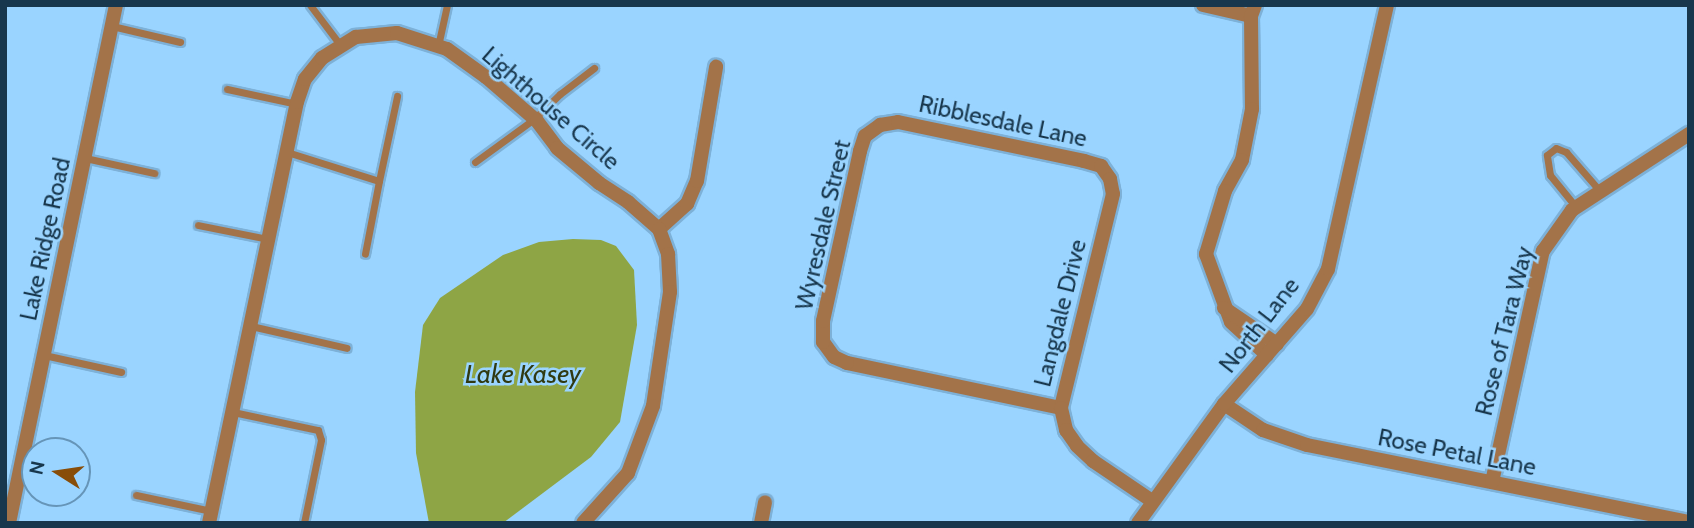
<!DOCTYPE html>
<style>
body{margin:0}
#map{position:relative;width:1694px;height:528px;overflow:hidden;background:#9ad4ff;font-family:Cabin,sans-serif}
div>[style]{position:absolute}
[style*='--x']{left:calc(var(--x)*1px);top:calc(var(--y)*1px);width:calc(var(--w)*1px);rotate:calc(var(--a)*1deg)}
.water>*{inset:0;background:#8ea545}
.roads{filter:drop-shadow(2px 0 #7db1d8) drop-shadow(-2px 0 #7db1d8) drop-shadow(0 2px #7db1d8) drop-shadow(0 -2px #7db1d8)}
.service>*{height:7px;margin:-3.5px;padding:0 3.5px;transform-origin:3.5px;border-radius:3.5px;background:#a37349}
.minor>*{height:14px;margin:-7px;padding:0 7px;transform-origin:7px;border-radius:7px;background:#a37349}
.tertiary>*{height:14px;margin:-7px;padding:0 7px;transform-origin:7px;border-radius:7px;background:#a37349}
span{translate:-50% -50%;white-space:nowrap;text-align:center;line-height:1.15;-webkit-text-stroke:5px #9ad4ff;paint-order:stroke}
.street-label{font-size:24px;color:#18374d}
.water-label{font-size:26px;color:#303a12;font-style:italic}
.frame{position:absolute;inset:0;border:7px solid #18374d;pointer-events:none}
.north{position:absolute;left:21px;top:437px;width:70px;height:70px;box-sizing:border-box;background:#9ad4ff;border:2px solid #6695b8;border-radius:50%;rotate:282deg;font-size:19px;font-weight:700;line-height:28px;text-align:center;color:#18374d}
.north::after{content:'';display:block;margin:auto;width:24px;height:32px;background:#884d08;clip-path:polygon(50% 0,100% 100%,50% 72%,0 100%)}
</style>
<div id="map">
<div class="water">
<i style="clip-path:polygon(573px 239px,601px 240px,616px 246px,634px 270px,637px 325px,620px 422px,591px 457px,503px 523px,429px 523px,416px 453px,415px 392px,423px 325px,440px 298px,503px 255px,539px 242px)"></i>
</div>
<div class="roads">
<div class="service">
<i style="--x:310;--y:5;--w:51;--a:52.9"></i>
<i style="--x:112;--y:26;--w:70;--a:13.2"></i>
<i style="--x:438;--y:46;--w:42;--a:-77.6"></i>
<i style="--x:227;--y:89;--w:72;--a:12.1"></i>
<i style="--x:287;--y:152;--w:96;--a:17.5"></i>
<i style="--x:379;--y:181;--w:74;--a:100.9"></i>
<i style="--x:85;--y:158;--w:71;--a:12.3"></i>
<i style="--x:475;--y:162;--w:73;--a:-36.1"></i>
<i style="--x:534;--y:119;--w:36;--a:-44"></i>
<i style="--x:560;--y:94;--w:43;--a:-37.4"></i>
<i style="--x:379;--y:181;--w:87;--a:-78"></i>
<i style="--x:1576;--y:207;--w:41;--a:-129.1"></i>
<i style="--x:1550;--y:175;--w:20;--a:-99"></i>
<i style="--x:1547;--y:155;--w:11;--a:-38"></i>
<i style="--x:1556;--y:148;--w:11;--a:22"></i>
<i style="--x:1566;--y:152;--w:52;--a:48.9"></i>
<i style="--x:198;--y:225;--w:71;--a:11.3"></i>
<i style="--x:251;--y:326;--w:98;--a:12.9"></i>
<i style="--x:44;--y:355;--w:79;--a:12.4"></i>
<i style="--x:233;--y:412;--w:87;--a:12"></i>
<i style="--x:318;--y:430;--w:10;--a:73"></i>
<i style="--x:321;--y:440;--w:85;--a:101.6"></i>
<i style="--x:136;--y:495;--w:77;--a:12"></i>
</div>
<div class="minor">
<i style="--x:1203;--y:5;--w:49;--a:12.9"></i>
<i style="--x:1255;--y:5;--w:12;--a:110"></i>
<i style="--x:1251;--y:16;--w:93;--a:89.4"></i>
<i style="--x:1252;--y:109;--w:52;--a:101.1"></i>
<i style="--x:1242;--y:160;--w:35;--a:119"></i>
<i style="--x:1225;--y:191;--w:66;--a:106.8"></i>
<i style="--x:1206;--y:254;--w:72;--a:69.8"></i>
<i style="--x:1231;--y:322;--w:49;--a:42.5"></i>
<i style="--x:659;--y:229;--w:38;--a:-42"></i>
<i style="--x:687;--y:204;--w:25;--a:-67"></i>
<i style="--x:697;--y:181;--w:116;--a:-80.5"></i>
<i style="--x:1224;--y:308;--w:64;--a:34.2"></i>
<i style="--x:1224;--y:404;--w:47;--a:33.7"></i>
<i style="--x:1263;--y:430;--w:46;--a:18.8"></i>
<i style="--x:1307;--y:445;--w:390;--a:11.4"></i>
<i style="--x:1061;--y:408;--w:219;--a:-168.1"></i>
<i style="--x:847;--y:363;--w:14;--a:-155"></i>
<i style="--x:834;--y:357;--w:19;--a:-126"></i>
<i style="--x:823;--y:342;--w:21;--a:-90"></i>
<i style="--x:823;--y:321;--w:174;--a:-77.7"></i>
<i style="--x:860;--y:151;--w:16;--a:-72"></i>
<i style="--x:865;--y:136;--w:19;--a:-36"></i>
<i style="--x:880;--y:125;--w:18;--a:-9"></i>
<i style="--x:898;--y:122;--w:190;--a:11.8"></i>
<i style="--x:1084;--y:161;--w:18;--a:16"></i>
<i style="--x:1101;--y:166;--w:16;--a:55"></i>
<i style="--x:1110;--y:179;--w:15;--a:79"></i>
<i style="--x:1113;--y:194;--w:220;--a:103.7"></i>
<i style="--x:1061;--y:408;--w:23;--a:77"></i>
<i style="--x:1066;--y:430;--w:19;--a:55"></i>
<i style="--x:1077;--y:446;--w:22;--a:43"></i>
<i style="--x:1093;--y:461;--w:71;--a:34.1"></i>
<i style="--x:1492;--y:482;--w:237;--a:-77.6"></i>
<i style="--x:1543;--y:251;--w:50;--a:-54.7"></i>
<i style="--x:1572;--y:210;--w:140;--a:-33"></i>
<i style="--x:9;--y:523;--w:529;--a:-78.33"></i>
<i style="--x:209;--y:523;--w:430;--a:-78.2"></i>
<i style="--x:297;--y:102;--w:24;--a:-71"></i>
<i style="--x:305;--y:79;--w:27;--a:-51"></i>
<i style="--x:322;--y:58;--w:40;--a:-32"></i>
<i style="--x:356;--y:37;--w:41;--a:-5.6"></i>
<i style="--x:397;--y:33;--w:52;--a:17.7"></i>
<i style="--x:447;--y:49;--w:48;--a:35.7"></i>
<i style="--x:486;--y:77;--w:67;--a:40.8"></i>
<i style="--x:537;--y:121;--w:34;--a:53"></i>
<i style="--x:557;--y:148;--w:55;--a:39.8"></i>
<i style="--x:599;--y:183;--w:35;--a:33"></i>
<i style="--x:628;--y:202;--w:41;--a:41.1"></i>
<i style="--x:659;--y:229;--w:27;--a:70"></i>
<i style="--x:668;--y:254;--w:38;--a:87"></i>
<i style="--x:670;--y:292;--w:115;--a:98.5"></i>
<i style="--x:653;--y:406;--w:72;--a:110.5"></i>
<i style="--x:628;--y:473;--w:67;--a:132"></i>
<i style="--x:761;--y:523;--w:21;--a:-79"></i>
</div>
<div class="tertiary">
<i style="--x:1138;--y:523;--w:147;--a:-54.1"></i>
<i style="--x:1224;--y:404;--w:126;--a:-48.9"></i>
<i style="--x:1307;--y:309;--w:45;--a:-62.3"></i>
<i style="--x:1328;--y:269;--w:271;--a:-77.4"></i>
</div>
</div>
<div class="street-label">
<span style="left:551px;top:108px;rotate:41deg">Lighthouse Circle</span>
<span style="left:1003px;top:121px;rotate:12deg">Ribblesdale Lane</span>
<span style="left:823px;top:225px;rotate:-77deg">Wyresdale Street</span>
<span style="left:45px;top:239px;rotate:-78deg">Lake Ridge Road</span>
<span style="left:1060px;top:313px;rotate:-76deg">Langdale Drive</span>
<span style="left:1259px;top:325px;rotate:-52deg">North Lane</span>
<span style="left:1504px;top:331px;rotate:-76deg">Rose of Tara Way</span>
<span style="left:1457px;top:452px;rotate:11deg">Rose Petal Lane</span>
</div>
<div class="water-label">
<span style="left:523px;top:375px">Lake Kasey</span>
</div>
<div class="frame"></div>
<div class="north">N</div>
</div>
